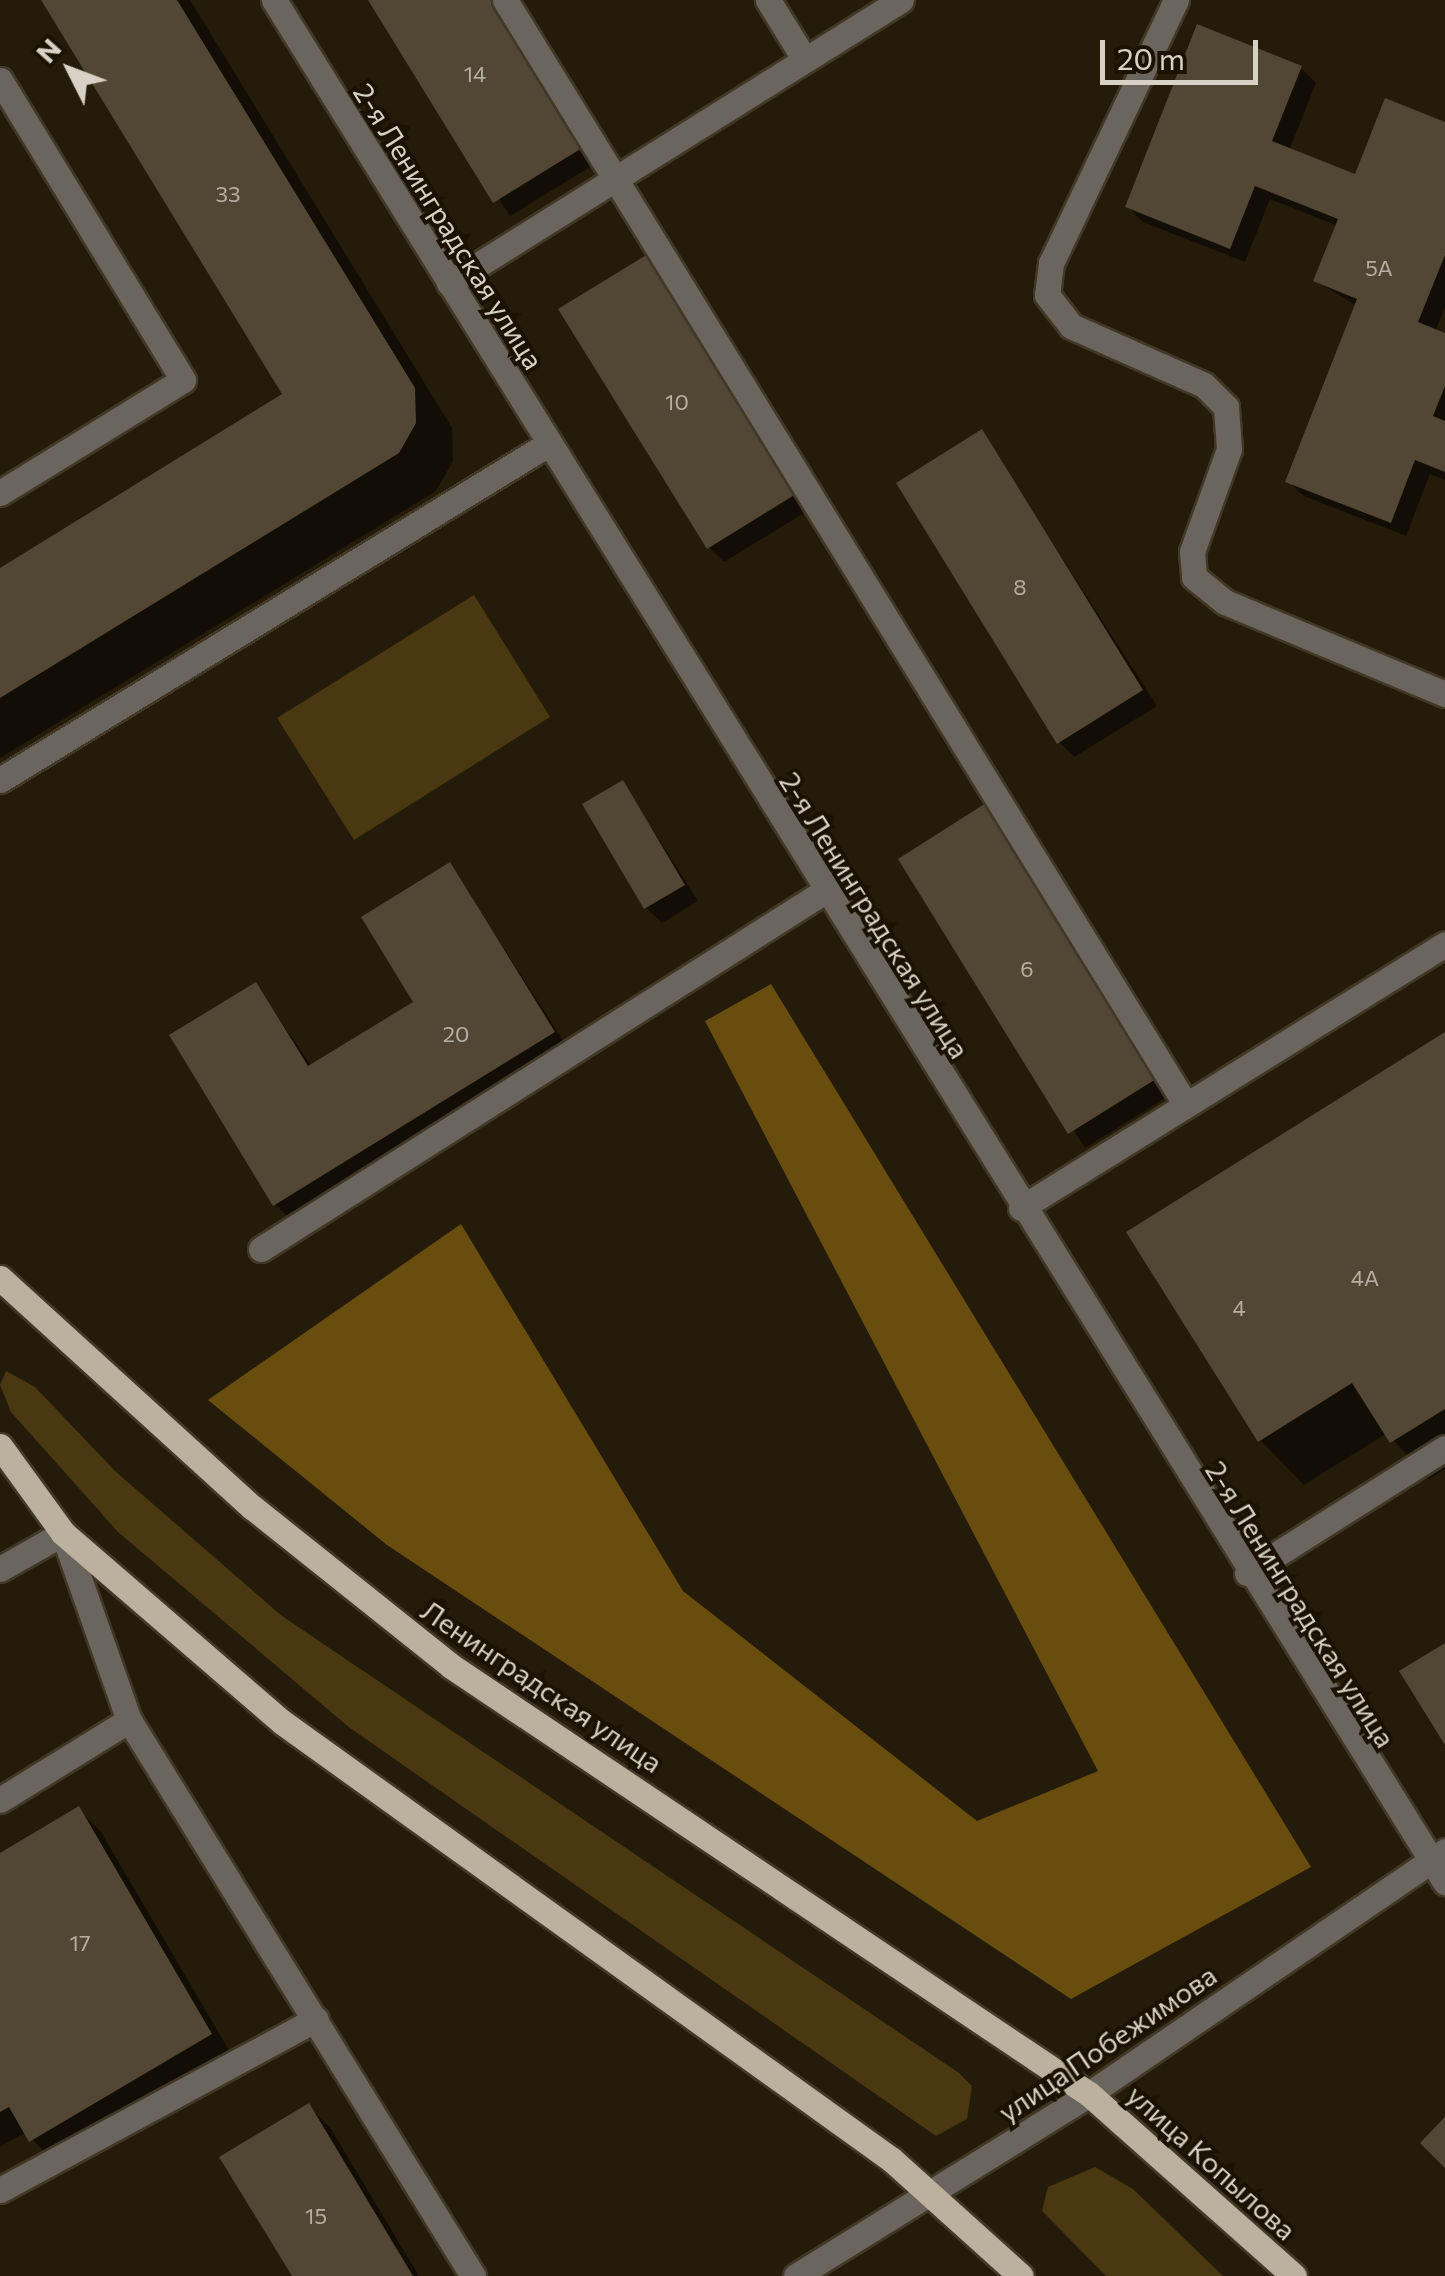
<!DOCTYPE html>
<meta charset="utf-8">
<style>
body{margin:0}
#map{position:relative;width:1445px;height:2276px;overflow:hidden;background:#241b0a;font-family:Commissioner,sans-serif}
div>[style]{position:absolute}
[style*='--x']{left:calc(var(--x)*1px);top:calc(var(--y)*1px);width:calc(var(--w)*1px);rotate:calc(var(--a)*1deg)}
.green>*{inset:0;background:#4a3810}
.forest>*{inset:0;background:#684d0f}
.shadow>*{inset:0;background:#0007}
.building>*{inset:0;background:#514734}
.roads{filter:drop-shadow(2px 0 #413828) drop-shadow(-2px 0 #413828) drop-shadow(0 2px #413828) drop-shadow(0 -2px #413828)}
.minor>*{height:25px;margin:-12.5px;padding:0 12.5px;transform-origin:12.5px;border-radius:12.5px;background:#6b665d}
.major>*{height:25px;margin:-12.5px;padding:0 12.5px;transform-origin:12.5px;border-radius:12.5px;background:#bbb19e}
span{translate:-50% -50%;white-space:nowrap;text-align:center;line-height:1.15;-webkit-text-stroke:8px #1b1203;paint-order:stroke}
.number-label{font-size:22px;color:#b6aea2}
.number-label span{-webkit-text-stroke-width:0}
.street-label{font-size:28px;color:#d7d1c6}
.north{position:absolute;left:20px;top:20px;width:100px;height:100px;-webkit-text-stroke:8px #1b1203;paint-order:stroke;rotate:312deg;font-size:28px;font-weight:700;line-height:40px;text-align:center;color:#d7d1c6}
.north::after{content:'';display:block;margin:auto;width:35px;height:45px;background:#d7d1c6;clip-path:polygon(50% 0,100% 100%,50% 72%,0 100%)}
.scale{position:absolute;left:1100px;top:40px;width:158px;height:45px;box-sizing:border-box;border:5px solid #d7d1c6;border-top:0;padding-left:12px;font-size:30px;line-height:35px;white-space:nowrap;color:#d7d1c6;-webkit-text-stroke:8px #1b1203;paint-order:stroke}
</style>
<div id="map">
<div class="green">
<i style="clip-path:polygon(474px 595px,550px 717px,354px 840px,277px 718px)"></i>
<i style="clip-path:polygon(6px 1371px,35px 1387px,115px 1471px,282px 1616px,959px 2073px,972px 2086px,967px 2119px,936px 2136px,350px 1728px,118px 1532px,11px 1412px,0 1385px)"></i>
<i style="clip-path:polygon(1095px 2167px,1133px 2189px,1223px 2276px,1106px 2276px,1042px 2211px,1048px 2187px)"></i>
</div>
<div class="forest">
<i style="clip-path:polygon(771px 984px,1311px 1867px,1071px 1999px,387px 1545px,208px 1400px,461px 1224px,683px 1591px,977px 1821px,1098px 1771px,705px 1021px)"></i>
</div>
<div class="shadow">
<i style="clip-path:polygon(44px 0,190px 0,452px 428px,453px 461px,436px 491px,0 758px,0 571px,286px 395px)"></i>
<i style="clip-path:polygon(371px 0,494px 0,595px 164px,510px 216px)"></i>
<i style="clip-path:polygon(1301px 68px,1316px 83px,1289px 151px,1357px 178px,1445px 125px,1445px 307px,1435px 332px,1445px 336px,1445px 480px,1430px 474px,1406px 536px,1304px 496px,1288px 481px,1357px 306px,1316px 281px,1338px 226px,1270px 199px,1245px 262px,1143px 222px,1128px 207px)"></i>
<i style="clip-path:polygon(647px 258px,809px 510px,724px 562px,709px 547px)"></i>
<i style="clip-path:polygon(982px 433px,1157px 706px,1074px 757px,1059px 742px)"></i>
<i style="clip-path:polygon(623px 783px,698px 901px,662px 923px,646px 908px)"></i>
<i style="clip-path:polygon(1001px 822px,1170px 1095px,1085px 1148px,901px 859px)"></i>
<i style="clip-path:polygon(450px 865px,568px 1048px,290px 1219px,275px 1204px,256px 985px,312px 1067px,416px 1002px)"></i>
<i style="clip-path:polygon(1445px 1035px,1445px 1469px,1429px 1479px,1387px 1433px,1304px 1485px,1260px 1440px)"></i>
<i style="clip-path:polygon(78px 1809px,101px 1832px,233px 2057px,54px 2163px,26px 2132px,0 2147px,0 1856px)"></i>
<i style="clip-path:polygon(308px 2106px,331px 2129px,419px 2276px,295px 2276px)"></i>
</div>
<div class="building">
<i style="clip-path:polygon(41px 0,177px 0,415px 388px,416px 423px,399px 453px,0 698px,0 568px,282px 394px)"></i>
<i style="clip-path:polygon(368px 0,491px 0,582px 148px,493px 203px)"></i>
<i style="clip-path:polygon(1197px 24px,1302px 66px,1272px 141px,1355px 174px,1385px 98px,1445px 122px,1445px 255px,1418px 322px,1445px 333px,1445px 386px,1433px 416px,1445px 421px,1445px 472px,1415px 460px,1391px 523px,1285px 482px,1357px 299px,1313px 281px,1338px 219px,1255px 186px,1230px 249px,1125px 207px)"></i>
<i style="clip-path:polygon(648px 254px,796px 494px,707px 549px,558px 309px)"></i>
<i style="clip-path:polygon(982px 429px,1143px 690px,1057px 744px,896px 483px)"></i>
<i style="clip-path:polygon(623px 780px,685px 885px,644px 909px,582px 804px)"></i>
<i style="clip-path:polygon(986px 803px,1156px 1079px,1068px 1134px,898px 859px)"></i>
<i style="clip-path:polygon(450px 862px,555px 1032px,273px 1206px,169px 1035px,256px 982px,308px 1066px,413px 1002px,361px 917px)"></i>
<i style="clip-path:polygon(1445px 1032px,1445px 1409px,1390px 1443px,1352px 1383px,1258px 1442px,1126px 1232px)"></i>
<i style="clip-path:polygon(1445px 1643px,1445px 1745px,1399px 1671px)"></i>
<i style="clip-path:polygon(79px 1806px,212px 2034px,29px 2142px,9px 2107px,0 2112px,0 1853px)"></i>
<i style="clip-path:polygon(309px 2103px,413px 2276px,292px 2276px,219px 2157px)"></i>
<i style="clip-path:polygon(1445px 2117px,1445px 2168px,1420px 2143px)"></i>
</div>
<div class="roads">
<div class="minor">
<i style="--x:274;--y:0;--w:2217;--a:58.11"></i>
<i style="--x:505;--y:0;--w:1298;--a:58.35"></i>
<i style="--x:768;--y:0;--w:70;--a:58.3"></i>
<i style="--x:1176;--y:0;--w:291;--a:115.4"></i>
<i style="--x:1051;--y:263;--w:32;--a:97"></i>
<i style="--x:1047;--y:295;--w:39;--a:52"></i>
<i style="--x:1071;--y:326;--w:145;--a:23.9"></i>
<i style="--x:1204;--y:385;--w:31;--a:45"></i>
<i style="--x:1226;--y:407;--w:42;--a:85.9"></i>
<i style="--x:1229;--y:449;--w:109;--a:109.8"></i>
<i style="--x:1192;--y:552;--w:25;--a:85"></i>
<i style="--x:1194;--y:577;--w:40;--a:39"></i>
<i style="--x:1225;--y:602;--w:238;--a:22.7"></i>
<i style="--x:0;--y:80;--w:351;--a:58.6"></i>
<i style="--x:183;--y:380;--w:215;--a:148.3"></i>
<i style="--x:449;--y:283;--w:533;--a:-32.05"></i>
<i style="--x:0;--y:780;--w:643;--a:-31.51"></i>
<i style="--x:1021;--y:1208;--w:499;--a:-31.9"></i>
<i style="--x:261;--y:1249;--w:668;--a:-32.41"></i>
<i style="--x:0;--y:1569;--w:73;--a:-29.7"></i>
<i style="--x:63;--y:1533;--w:198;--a:70.6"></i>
<i style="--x:129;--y:1720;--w:654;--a:58.25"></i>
<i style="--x:1247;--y:1573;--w:234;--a:-32.3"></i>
<i style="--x:0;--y:1800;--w:152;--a:-31.8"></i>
<i style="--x:0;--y:2190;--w:359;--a:-28.4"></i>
<i style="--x:796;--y:2276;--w:345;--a:-31.8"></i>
<i style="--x:1089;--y:2094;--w:431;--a:-34.3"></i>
</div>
<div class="major">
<i style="--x:0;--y:1278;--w:341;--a:42.3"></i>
<i style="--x:252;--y:1507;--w:255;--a:38.6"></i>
<i style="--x:451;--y:1666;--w:768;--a:33.86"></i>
<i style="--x:1089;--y:2094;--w:274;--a:41.6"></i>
<i style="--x:0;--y:1446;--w:107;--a:54.1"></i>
<i style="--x:63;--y:1533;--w:289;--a:40.8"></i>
<i style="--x:282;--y:1722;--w:751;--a:35.68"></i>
<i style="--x:892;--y:2160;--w:173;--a:42"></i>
</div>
</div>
<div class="number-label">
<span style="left:475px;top:74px">14</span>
<span style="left:228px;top:194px">33</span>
<span style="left:1379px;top:268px">5А</span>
<span style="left:677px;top:402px">10</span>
<span style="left:1020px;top:587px">8</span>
<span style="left:1027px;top:969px">6</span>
<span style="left:456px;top:1034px">20</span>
<span style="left:1365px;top:1278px">4А</span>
<span style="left:1239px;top:1308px">4</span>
<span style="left:80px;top:1943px">17</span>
<span style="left:316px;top:2216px">15</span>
</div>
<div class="street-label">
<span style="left:449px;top:226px;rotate:58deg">2-я Ленинградская улица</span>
<span style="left:875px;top:915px;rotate:58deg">2-я Ленинградская улица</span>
<span style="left:1301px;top:1604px;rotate:58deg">2-я Ленинградская улица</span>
<span style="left:542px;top:1686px;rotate:34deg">Ленинградская улица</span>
<span style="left:1107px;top:2043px;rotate:-34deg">улица Побежимова</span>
<span style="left:1212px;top:2162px;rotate:42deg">улица Копылова</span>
</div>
<div class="north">N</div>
<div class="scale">20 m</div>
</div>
